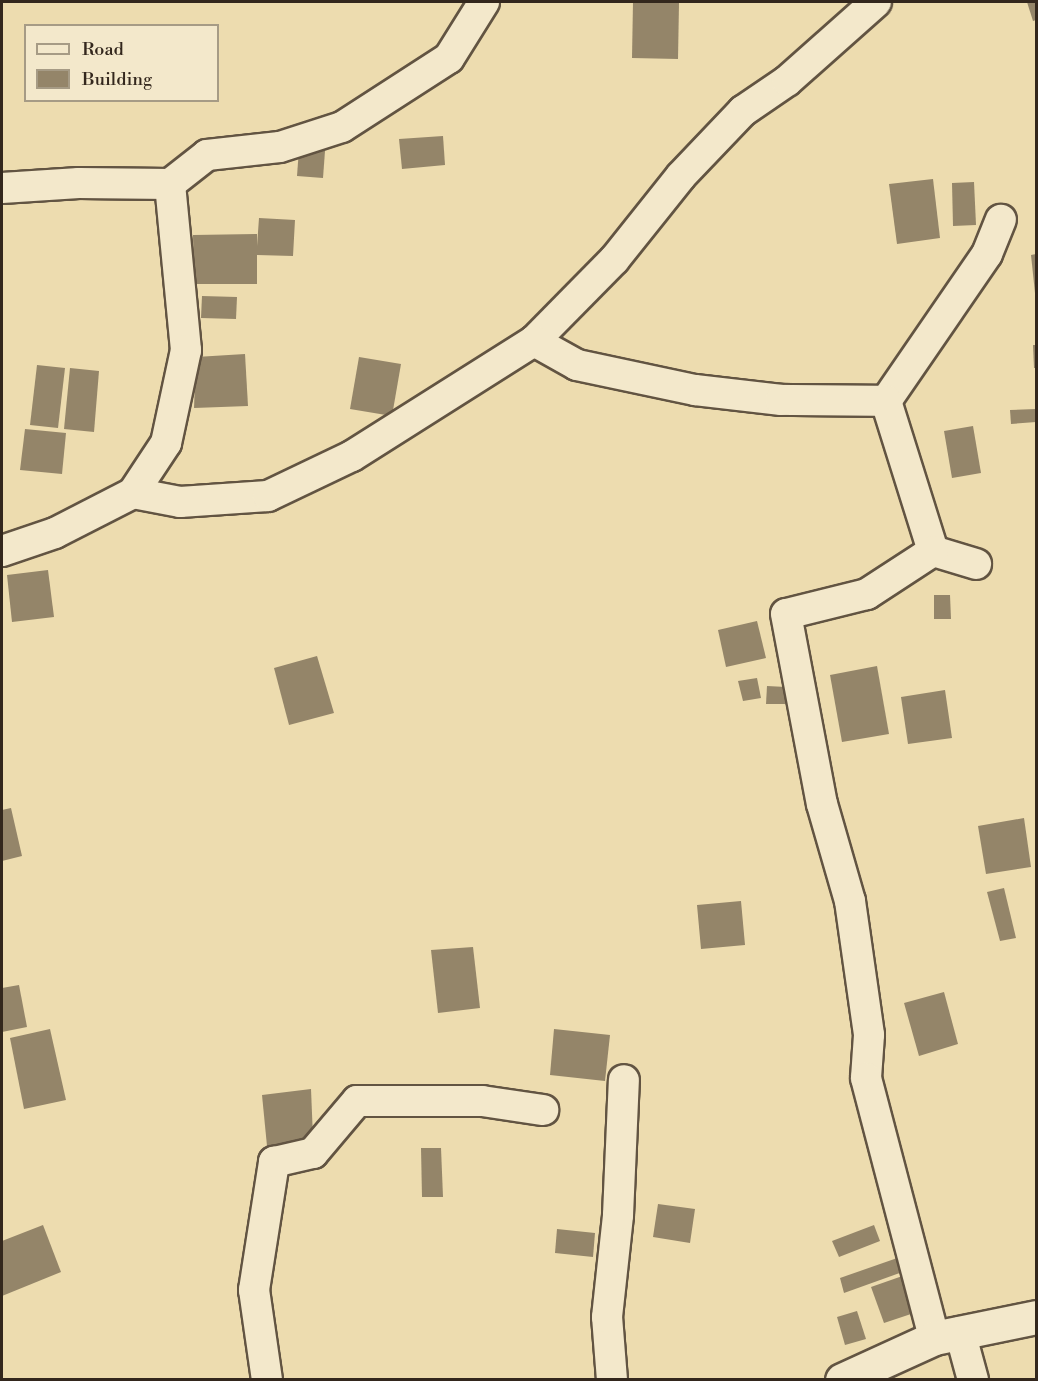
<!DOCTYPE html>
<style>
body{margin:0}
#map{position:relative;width:1038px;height:1381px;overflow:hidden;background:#eddcaf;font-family:"Libre Bodoni",serif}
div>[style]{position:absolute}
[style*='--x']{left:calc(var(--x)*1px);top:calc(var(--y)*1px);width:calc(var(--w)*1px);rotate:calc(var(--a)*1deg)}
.building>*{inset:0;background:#948569}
.roads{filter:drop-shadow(2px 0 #625442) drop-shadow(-2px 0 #625442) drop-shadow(0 2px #625442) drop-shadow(0 -2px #625442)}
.street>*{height:30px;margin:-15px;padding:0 15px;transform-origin:15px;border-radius:15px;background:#f3e8cb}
.secondary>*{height:33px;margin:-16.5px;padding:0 16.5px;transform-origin:16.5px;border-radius:16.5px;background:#f3e8cb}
span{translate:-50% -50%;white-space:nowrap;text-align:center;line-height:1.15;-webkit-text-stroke:6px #f3e8cb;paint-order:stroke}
.frame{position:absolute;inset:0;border:3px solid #33271d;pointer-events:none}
.legend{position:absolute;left:24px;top:24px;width:195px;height:78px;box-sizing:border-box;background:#f3e8cb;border:2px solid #a69b85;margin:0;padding:8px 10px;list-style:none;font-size:18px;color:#33271d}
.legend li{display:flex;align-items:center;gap:12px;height:30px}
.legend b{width:30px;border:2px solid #a69b85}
</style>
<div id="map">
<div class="building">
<i style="clip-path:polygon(633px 2px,679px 3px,678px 59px,632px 58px)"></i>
<i style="clip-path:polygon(1027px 2px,1036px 2px,1036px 20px,1033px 21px)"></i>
<i style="clip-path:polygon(443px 136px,445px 165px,402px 169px,399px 139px)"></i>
<i style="clip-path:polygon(299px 149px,325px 151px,323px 178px,297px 176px)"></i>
<i style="clip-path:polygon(933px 179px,940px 238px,897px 244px,889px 184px)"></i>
<i style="clip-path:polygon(974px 182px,976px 225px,953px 226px,952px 183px)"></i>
<i style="clip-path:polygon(259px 218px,295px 220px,293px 256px,257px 255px,257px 284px,194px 284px,193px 235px,257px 234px,257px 246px)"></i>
<i style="clip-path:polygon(1036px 254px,1036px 293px,1035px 293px,1031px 255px)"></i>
<i style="clip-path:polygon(202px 296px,237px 297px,236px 319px,201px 318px)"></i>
<i style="clip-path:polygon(1033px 345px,1036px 345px,1036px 368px,1034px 368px)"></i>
<i style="clip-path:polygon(245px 354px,248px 406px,194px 408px,196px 357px)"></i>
<i style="clip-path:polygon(359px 357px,401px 364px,392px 416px,350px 409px)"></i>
<i style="clip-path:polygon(37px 365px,65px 368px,58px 428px,30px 425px)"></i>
<i style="clip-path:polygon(70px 368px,99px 371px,94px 432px,64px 429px)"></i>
<i style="clip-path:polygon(1036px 409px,1036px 422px,1011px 424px,1010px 410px)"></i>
<i style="clip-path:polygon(973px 426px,981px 473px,952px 478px,944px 431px)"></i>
<i style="clip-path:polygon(25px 429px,66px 433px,62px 474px,20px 470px)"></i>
<i style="clip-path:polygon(48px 570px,54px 617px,12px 622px,7px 575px)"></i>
<i style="clip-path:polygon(934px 595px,950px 595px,951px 619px,934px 619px)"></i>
<i style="clip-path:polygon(757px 621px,766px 658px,726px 667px,718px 630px)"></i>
<i style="clip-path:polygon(317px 656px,334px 713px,289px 725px,274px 668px)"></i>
<i style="clip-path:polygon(877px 666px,889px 734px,842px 742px,830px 675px)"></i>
<i style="clip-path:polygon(757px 678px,761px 698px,743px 701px,738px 681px)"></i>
<i style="clip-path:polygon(767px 686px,786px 687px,785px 704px,766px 704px)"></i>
<i style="clip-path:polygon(945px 690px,952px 738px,908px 744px,901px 697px)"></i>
<i style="clip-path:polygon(11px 808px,22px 856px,2px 861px,2px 810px)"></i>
<i style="clip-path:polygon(1024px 818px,1031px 867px,986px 874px,978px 826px)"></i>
<i style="clip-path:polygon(1004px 888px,1016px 938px,1000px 941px,987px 892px)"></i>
<i style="clip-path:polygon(741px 901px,745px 945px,701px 949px,697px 905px)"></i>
<i style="clip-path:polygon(473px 947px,480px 1008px,438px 1013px,431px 950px)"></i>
<i style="clip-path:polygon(19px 985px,27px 1027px,2px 1032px,2px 988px)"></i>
<i style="clip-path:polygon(944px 992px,958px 1044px,919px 1056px,904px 1003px)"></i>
<i style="clip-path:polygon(50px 1029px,66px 1100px,24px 1109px,10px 1038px)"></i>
<i style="clip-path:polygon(554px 1029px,610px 1035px,605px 1081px,550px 1075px)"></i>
<i style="clip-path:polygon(311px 1089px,313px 1138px,267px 1146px,262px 1095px)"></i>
<i style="clip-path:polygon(421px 1148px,441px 1148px,443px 1197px,422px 1197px)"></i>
<i style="clip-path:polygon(658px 1204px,695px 1209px,690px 1243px,653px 1237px)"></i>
<i style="clip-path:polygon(43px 1225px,61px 1272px,2px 1296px,2px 1241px)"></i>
<i style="clip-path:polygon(874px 1225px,880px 1241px,839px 1257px,832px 1241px)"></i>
<i style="clip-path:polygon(557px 1229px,595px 1233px,593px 1257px,555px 1253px)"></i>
<i style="clip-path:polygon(903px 1256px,908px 1270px,844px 1293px,840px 1278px)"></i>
<i style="clip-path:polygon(911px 1273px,923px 1310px,884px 1323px,871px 1287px)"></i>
<i style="clip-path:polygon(857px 1311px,866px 1339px,845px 1345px,837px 1317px)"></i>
</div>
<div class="roads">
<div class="street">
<i style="--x:170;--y:184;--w:47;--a:-38.1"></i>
<i style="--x:207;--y:155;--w:73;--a:-6.3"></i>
<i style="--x:280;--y:147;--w:65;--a:-17.9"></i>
<i style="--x:342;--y:127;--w:127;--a:-32.8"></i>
<i style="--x:449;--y:58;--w:66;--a:-58"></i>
<i style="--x:2;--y:188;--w:77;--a:-3.7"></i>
<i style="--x:79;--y:183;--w:91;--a:0.6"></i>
<i style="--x:170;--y:184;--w:167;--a:84.5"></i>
<i style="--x:186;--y:350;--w:95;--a:102.1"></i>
<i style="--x:166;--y:443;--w:60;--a:123.4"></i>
<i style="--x:534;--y:341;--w:114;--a:-45.4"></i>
<i style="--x:614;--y:260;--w:107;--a:-51.4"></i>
<i style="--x:681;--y:176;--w:90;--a:-46.4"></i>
<i style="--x:743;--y:111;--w:53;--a:-34.3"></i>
<i style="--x:787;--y:81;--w:119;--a:-41.6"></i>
<i style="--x:886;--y:401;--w:178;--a:-55.5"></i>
<i style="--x:987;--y:254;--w:37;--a:-68"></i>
<i style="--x:2;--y:551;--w:56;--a:-18.8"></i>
<i style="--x:55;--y:533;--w:88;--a:-27.1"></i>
<i style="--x:133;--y:493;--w:48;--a:10.8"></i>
<i style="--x:180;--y:502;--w:88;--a:-3.9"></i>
<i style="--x:268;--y:496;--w:93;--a:-25.5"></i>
<i style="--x:352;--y:456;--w:215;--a:-32.3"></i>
<i style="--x:534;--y:341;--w:49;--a:29.2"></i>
<i style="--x:577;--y:365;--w:121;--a:12"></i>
<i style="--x:695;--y:390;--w:87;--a:6.6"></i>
<i style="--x:781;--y:400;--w:105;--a:0.5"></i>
<i style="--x:886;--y:401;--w:157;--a:72.6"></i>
<i style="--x:933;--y:551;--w:45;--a:16.8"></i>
<i style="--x:933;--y:551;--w:79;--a:146.9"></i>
<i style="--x:867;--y:594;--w:83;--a:166.1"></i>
<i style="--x:786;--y:614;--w:193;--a:79.3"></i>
<i style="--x:822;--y:804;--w:101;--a:73.9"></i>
<i style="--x:850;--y:901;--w:135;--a:81.9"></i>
<i style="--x:869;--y:1035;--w:43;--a:94"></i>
<i style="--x:866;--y:1078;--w:269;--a:75.3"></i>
<i style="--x:960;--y:1332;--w:50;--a:74.8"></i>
<i style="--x:267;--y:1380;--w:91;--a:-98.2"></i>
<i style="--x:254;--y:1290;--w:130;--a:-81.1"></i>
<i style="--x:274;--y:1162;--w:40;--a:-13"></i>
<i style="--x:313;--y:1153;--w:68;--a:-49.8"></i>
<i style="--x:357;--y:1101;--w:125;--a:0"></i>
<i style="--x:482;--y:1101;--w:62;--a:8.4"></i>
<i style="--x:612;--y:1380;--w:63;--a:-94.5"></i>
<i style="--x:607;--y:1317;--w:103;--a:-83.8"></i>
<i style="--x:618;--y:1215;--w:135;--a:-87.5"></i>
</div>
<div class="secondary">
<i style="--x:842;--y:1380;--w:101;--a:-24.5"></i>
<i style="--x:934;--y:1338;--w:104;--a:-11.6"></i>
</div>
</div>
<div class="frame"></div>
<ul class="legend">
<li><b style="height:8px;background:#f3e8cb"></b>Road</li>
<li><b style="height:16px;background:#948569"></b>Building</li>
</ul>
</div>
